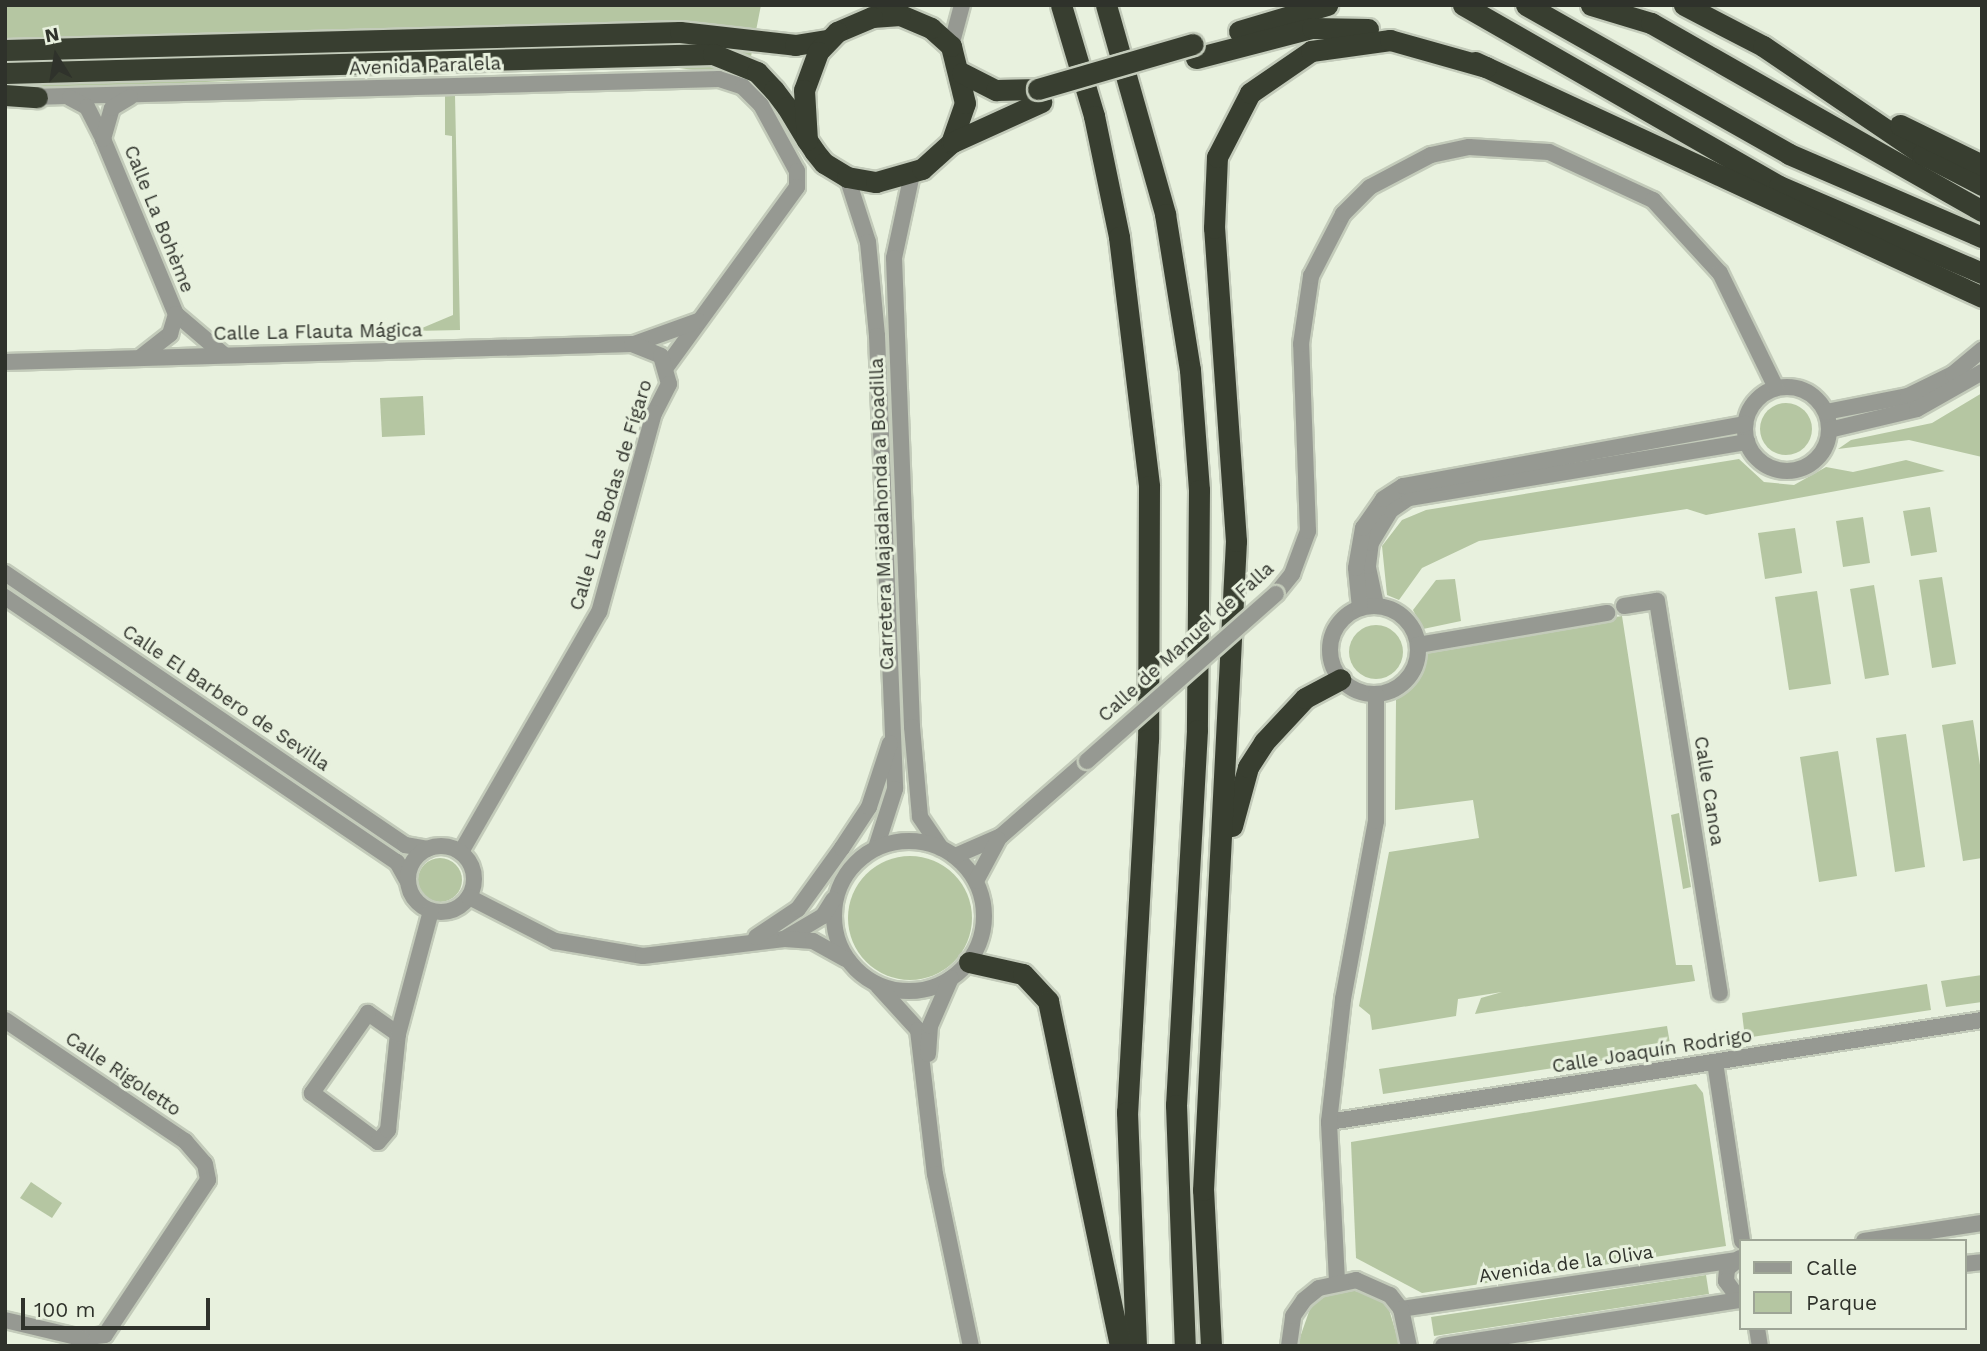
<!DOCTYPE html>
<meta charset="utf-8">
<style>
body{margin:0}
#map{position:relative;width:1987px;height:1351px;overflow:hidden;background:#e8f1de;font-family:"Work Sans",sans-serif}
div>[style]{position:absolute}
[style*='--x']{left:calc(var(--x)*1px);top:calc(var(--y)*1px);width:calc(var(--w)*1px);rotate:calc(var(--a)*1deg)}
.green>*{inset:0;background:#b5c6a2}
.round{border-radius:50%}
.roads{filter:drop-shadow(2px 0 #c3cbba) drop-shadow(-2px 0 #c3cbba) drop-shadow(0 2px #c3cbba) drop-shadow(0 -2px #c3cbba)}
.minor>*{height:16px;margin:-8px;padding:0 8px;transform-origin:8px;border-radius:8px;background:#969992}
.minor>.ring{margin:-8px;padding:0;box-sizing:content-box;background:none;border:16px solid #969992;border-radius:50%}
.highway>*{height:21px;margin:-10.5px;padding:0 10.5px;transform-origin:10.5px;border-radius:10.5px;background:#383e30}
.bridges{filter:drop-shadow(2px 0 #c3cbba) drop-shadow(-2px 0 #c3cbba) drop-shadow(0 2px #c3cbba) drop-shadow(0 -2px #c3cbba)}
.minor-bridge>*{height:16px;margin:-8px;padding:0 8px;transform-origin:8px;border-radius:8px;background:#969992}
.highway-bridge>*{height:21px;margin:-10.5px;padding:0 10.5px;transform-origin:10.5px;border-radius:10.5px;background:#383e30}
span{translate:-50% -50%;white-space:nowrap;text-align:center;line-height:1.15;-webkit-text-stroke:6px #e8f1de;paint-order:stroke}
.street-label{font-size:19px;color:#2f322b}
.frame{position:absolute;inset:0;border:7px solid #2f322b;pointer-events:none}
.legend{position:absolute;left:1739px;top:1239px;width:228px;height:91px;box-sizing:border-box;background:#e8f1de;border:2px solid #9ea596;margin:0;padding:9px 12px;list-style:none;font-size:21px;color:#2f322b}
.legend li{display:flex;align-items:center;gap:14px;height:35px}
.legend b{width:35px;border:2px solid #9ea596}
.north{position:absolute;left:21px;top:21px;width:70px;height:70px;-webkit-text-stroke:5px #e8f1de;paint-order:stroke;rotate:349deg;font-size:19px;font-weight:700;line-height:28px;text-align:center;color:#2f322b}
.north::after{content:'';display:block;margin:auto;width:24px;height:32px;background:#2f322b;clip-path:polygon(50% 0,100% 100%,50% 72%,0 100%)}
.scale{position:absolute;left:21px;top:1298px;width:189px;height:32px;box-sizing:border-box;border:4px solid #2f322b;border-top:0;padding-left:9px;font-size:21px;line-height:24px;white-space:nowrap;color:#2f322b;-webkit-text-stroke:5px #e8f1de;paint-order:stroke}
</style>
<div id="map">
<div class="green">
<i style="clip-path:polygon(5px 5px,761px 5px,747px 77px,679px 68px,428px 72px,5px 91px)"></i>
<i style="clip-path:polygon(445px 95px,455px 95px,460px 330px,415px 331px,453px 315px,452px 136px,445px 135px)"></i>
<i style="clip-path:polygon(1982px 393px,1982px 457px,1909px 440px,1838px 449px,1851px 440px,1932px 423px)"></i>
<i style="clip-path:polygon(423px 396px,425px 435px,382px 437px,380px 398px)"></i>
<i class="round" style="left:1760px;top:403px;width:52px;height:52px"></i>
<i style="clip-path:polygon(1739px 459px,1764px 482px,1794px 485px,1826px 467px,1853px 472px,1906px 460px,1945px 471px,1706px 515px,1687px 509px,1479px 541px,1422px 568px,1399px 600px,1387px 595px,1382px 546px,1402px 520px,1426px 510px)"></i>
<i style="clip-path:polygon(1930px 507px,1937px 552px,1911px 556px,1903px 511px)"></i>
<i style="clip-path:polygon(1863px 517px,1870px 563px,1843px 567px,1836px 521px)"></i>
<i style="clip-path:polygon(1795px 528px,1802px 573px,1765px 579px,1758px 533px)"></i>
<i style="clip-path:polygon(1942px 577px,1956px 664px,1932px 668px,1919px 580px)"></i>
<i style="clip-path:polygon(1455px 579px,1461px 621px,1423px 629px,1413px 610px,1436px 580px)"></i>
<i style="clip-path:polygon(1874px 585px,1889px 675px,1865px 679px,1850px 589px)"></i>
<i style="clip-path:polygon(1817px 591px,1831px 684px,1789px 690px,1775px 597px)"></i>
<i style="clip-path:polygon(1622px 616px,1676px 965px,1692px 965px,1695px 981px,1475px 1014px,1481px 998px,1502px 992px,1458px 999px,1456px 1016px,1372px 1030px,1370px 1015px,1359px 1006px,1389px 852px,1479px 838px,1473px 800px,1395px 810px,1396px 700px,1422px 675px,1428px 646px)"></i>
<i class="round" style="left:1349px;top:625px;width:54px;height:54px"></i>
<i style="clip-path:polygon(1973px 720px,1982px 778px,1982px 858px,1963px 861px,1942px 725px)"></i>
<i style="clip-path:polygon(1906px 734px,1925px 867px,1895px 872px,1876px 738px)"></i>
<i style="clip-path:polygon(1838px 751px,1857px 876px,1819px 882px,1800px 757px)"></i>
<i style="clip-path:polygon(1679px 813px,1691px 887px,1683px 889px,1671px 815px)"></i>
<i class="round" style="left:848px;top:856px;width:124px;height:124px"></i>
<i class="round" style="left:418px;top:858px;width:44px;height:44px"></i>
<i style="clip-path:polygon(1982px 975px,1982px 1002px,1946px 1007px,1941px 981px)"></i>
<i style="clip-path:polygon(1927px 984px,1931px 1010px,1745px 1038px,1742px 1013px)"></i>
<i style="clip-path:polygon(1667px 1026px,1671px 1050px,1383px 1094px,1379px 1069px)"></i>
<i style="clip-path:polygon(1696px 1084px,1703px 1093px,1726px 1246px,1422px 1293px,1356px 1258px,1351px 1142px)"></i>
<i style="clip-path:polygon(31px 1182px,62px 1203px,52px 1218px,20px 1198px)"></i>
<i style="clip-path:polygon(1706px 1275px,1709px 1294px,1434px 1336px,1431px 1317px)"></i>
<i style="clip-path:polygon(1341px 1288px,1374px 1295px,1388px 1306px,1400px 1346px,1297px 1346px,1312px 1303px)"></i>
</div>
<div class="roads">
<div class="minor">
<i style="--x:951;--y:46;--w:42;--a:-75"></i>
<i style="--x:29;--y:97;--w:690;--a:-1.49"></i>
<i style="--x:719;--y:79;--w:25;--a:18"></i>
<i style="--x:743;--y:87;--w:25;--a:45"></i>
<i style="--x:761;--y:105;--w:75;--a:61.4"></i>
<i style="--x:797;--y:171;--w:16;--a:90"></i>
<i style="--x:797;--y:187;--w:221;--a:126"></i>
<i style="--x:70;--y:98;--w:19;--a:28"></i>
<i style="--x:87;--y:107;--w:36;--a:63"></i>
<i style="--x:103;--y:139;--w:190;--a:67.4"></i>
<i style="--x:176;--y:314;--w:63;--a:40.5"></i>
<i style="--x:103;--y:139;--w:32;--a:-74"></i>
<i style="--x:112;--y:108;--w:21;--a:-31"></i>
<i style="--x:912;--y:174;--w:86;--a:102.1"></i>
<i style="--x:894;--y:258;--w:469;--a:87.8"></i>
<i style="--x:912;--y:727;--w:90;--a:84.9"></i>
<i style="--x:920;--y:817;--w:37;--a:56"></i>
<i style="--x:847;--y:177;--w:68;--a:72.1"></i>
<i style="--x:868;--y:242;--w:94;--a:84.5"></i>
<i style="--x:877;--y:336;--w:453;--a:87.7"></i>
<i style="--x:895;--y:789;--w:62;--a:107.9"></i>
<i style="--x:634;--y:344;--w:68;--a:-19.8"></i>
<i style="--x:142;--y:356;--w:36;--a:-38"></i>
<i style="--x:170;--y:334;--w:21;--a:-73"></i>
<i style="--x:5;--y:362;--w:627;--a:-1.64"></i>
<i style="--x:632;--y:344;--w:31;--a:22"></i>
<i style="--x:661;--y:356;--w:29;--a:74"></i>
<i style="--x:669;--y:384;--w:33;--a:117"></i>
<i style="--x:654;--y:413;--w:206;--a:105.4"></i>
<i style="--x:599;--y:612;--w:277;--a:119.9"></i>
<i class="ring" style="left:1745px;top:387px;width:68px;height:68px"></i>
<i style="--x:1826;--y:412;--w:84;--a:-11"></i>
<i style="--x:1908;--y:396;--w:50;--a:-26.1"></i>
<i style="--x:1953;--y:374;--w:38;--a:-40"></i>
<i style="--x:1829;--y:430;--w:90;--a:-13.4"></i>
<i style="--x:1917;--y:409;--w:75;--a:-29.6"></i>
<i style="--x:5;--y:573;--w:484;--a:34.2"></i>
<i style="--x:405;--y:845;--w:23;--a:10"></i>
<i style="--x:1276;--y:594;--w:26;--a:-51"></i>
<i style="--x:1292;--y:574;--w:46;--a:-69.6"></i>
<i style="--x:1308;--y:531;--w:187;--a:-92.1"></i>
<i style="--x:1301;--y:344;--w:69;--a:-81.6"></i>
<i style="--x:1311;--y:276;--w:70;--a:-62.7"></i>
<i style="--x:1343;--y:214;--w:38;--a:-45"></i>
<i style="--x:1370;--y:187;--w:69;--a:-27.7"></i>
<i style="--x:1431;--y:155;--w:39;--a:-12"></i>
<i style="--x:1469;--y:147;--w:80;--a:3.6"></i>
<i style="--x:1549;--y:152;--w:115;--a:24.8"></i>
<i style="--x:1653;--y:200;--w:99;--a:47.5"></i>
<i style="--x:1720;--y:273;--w:128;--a:64"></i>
<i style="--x:5;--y:597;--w:473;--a:34.1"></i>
<i style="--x:397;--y:862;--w:23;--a:61"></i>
<i style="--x:1376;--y:605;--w:40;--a:-102"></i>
<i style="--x:1368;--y:566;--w:23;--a:-83"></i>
<i style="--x:1371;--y:543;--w:39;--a:-59"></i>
<i style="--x:1391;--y:510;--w:22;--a:-34"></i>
<i style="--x:1409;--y:498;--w:343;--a:-9.4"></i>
<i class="ring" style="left:1330px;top:606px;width:72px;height:72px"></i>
<i style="--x:1624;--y:606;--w:33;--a:-9"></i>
<i style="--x:1657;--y:601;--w:397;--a:80.9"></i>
<i style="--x:1360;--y:608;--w:40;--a:-95.7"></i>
<i style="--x:1356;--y:568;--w:41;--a:-80.1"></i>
<i style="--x:1363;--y:528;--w:35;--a:-55"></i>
<i style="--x:1383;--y:499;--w:24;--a:-33"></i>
<i style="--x:1403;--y:486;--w:348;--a:-10.3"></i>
<i style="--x:1418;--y:645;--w:192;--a:-9.6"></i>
<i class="ring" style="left:834px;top:841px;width:134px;height:134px"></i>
<i class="ring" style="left:408px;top:846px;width:50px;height:50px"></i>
<i style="--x:955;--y:856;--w:50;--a:-23.5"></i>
<i style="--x:1001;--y:836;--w:114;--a:-41.1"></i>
<i style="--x:976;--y:881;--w:47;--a:-61.8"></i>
<i style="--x:469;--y:897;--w:97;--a:27.1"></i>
<i style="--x:555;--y:941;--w:89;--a:9.7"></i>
<i style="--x:643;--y:956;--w:142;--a:-6.9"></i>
<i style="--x:784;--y:939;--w:45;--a:-30.5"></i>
<i style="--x:823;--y:916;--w:19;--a:-58"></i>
<i style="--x:756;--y:937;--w:50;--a:-33.7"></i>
<i style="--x:798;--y:909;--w:75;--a:-54.2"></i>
<i style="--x:842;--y:848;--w:49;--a:-56.6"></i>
<i style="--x:869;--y:807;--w:67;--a:-71.8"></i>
<i style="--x:785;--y:939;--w:28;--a:4"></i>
<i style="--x:813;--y:941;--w:37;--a:29"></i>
<i style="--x:878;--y:986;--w:59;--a:47.7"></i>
<i style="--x:918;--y:1030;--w:145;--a:83.3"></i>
<i style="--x:935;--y:1174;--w:176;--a:78.2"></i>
<i style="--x:5;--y:1020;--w:217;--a:33.9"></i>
<i style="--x:185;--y:1141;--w:30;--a:49"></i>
<i style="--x:205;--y:1164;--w:16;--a:79"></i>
<i style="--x:208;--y:1180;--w:186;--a:123.6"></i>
<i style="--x:105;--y:1335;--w:24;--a:173"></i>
<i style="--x:81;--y:1338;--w:78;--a:-166.7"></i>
<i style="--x:398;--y:1034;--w:37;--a:-145"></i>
<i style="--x:368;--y:1013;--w:98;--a:125"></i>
<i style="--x:312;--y:1093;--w:82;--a:36.6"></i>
<i style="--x:378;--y:1142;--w:16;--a:-50"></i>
<i style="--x:388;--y:1130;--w:97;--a:-84.1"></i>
<i style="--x:398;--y:1034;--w:127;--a:-75"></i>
<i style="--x:928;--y:1054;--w:28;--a:-86"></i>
<i style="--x:930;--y:1026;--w:52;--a:-66.4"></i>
<i style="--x:1715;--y:1062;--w:181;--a:81.4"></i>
<i style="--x:1329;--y:1122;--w:661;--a:-8.88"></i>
<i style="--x:1864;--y:1241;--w:119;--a:-8.7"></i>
<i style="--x:1740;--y:1258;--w:17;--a:140"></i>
<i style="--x:1727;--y:1269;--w:12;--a:95"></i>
<i style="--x:1726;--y:1281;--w:24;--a:54"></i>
<i style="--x:1964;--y:1264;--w:18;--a:-6"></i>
<i style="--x:1337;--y:1281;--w:159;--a:-92.9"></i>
<i style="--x:1329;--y:1122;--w:124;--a:-83.5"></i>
<i style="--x:1343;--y:999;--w:181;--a:-79.5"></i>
<i style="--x:1376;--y:821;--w:127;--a:-90"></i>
<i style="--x:1401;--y:1309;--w:339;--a:-8.3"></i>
<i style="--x:1757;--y:1328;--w:18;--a:81"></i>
<i style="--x:1289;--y:1346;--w:30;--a:-82"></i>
<i style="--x:1293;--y:1316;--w:19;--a:-55"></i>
<i style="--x:1304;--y:1300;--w:19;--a:-39"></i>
<i style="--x:1319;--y:1288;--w:38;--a:-12"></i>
<i style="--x:1356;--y:1280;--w:37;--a:24"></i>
<i style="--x:1390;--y:1295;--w:18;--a:52"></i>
<i style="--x:1401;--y:1309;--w:38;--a:78"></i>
<i style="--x:1443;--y:1346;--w:301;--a:-8.8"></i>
</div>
<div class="highway">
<i style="--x:1061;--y:5;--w:116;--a:73.4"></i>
<i style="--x:1094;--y:116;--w:124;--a:78.3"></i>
<i style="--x:1119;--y:237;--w:251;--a:83.1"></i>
<i style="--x:1149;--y:486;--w:253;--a:90.2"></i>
<i style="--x:1148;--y:739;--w:374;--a:93.2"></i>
<i style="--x:1127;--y:1112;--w:234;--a:87.8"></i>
<i style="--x:1106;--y:5;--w:217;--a:74.2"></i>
<i style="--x:1165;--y:214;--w:158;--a:80.9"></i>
<i style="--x:1190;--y:370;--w:120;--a:85.7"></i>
<i style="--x:1199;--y:490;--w:240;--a:90.5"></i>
<i style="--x:1197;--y:730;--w:376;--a:93.2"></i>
<i style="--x:1176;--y:1105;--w:241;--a:87.9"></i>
<i style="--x:1463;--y:5;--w:364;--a:29.8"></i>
<i style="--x:1779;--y:186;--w:221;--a:23.2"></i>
<i style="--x:1526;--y:5;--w:302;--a:29.5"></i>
<i style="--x:1789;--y:154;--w:210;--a:23.3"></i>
<i style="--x:1591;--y:5;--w:63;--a:16.7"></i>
<i style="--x:1651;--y:23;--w:381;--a:29.6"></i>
<i style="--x:1684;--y:5;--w:89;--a:27.4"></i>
<i style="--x:1763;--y:46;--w:192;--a:34.2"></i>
<i style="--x:1922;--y:154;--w:68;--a:27.3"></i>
<i style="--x:1239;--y:31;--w:92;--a:-16.5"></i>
<i style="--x:5;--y:50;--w:675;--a:-1.53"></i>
<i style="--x:680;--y:32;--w:116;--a:6.4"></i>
<i style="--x:795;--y:45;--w:33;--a:-9"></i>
<i style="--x:1196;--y:58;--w:120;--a:-14.5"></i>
<i style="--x:1312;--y:28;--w:56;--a:1"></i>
<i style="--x:1475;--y:62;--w:559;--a:24.87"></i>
<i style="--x:5;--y:73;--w:708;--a:-1.54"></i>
<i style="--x:713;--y:54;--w:48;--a:22.2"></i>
<i style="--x:757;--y:72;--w:25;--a:47"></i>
<i style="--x:774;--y:90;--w:21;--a:53"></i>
<i style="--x:787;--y:107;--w:39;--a:59"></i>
<i style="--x:807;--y:140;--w:14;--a:56"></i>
<i style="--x:815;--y:152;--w:14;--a:51"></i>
<i style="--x:824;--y:163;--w:27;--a:31"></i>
<i style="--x:847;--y:177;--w:29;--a:10"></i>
<i style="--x:876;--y:182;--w:48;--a:-15.8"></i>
<i style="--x:922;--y:169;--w:39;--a:-42"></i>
<i style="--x:951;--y:143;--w:42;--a:-70.7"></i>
<i style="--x:965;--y:103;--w:59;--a:-103.8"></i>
<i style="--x:951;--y:46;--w:27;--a:-138"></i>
<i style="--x:931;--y:28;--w:34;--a:-157"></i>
<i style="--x:900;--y:15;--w:28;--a:176"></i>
<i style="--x:872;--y:17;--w:38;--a:157"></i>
<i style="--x:837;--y:32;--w:28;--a:134"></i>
<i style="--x:818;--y:52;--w:40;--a:110.2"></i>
<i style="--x:804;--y:90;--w:50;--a:86.6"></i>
<i style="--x:962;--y:73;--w:38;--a:27"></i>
<i style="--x:996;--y:90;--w:42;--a:-1.4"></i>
<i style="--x:5;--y:95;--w:32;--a:4"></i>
<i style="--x:1900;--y:125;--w:91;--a:26"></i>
<i style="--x:953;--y:142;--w:97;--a:-24.4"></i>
<i style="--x:1232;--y:826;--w:61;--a:-74.8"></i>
<i style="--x:1248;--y:767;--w:30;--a:-57"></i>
<i style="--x:1264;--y:742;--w:60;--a:-47"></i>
<i style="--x:1305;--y:698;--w:40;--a:-28"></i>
<i style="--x:969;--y:962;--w:55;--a:12.5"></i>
<i style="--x:1023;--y:974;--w:37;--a:47"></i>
<i style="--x:1048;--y:1001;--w:352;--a:78.2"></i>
<i style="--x:1211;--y:1346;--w:156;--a:-92.9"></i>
<i style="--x:1203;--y:1190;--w:650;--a:-87.09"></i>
<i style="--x:1236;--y:541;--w:314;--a:-94"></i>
<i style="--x:1214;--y:228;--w:71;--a:-87.6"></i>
<i style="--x:1217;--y:157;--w:72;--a:-62.7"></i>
<i style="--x:1250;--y:93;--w:74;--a:-34.5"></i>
<i style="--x:1311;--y:51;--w:80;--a:-7.9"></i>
<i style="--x:1390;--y:40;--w:100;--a:15.7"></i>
</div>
</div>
<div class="bridges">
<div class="minor-bridge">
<i style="--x:1087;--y:761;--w:252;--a:-41.5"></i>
</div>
<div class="highway-bridge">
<i style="--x:1038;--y:89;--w:161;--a:-16.2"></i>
</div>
</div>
<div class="street-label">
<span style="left:425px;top:66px;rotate:-2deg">Avenida Paralela</span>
<span style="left:159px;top:219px;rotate:68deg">Calle La Bohème</span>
<span style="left:318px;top:332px;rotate:-1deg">Calle La Flauta Mágica</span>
<span style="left:611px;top:495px;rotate:-73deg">Calle Las Bodas de Fígaro</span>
<span style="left:882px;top:514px;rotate:-92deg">Carretera Majadahonda a Boadilla</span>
<span style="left:1186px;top:642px;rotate:-42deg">Calle de Manuel de Falla</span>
<span style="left:226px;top:698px;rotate:34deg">Calle El Barbero de Sevilla</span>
<span style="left:1709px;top:791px;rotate:81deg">Calle Canoa</span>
<span style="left:1652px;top:1051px;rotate:-9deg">Calle Joaquín Rodrigo</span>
<span style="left:123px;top:1074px;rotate:34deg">Calle Rigoletto</span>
<span style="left:1566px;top:1264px;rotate:-8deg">Avenida de la Oliva</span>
</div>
<div class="frame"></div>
<ul class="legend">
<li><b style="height:9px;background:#969992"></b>Calle</li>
<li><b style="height:19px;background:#b5c6a2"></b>Parque</li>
</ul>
<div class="north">N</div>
<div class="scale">100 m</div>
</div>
